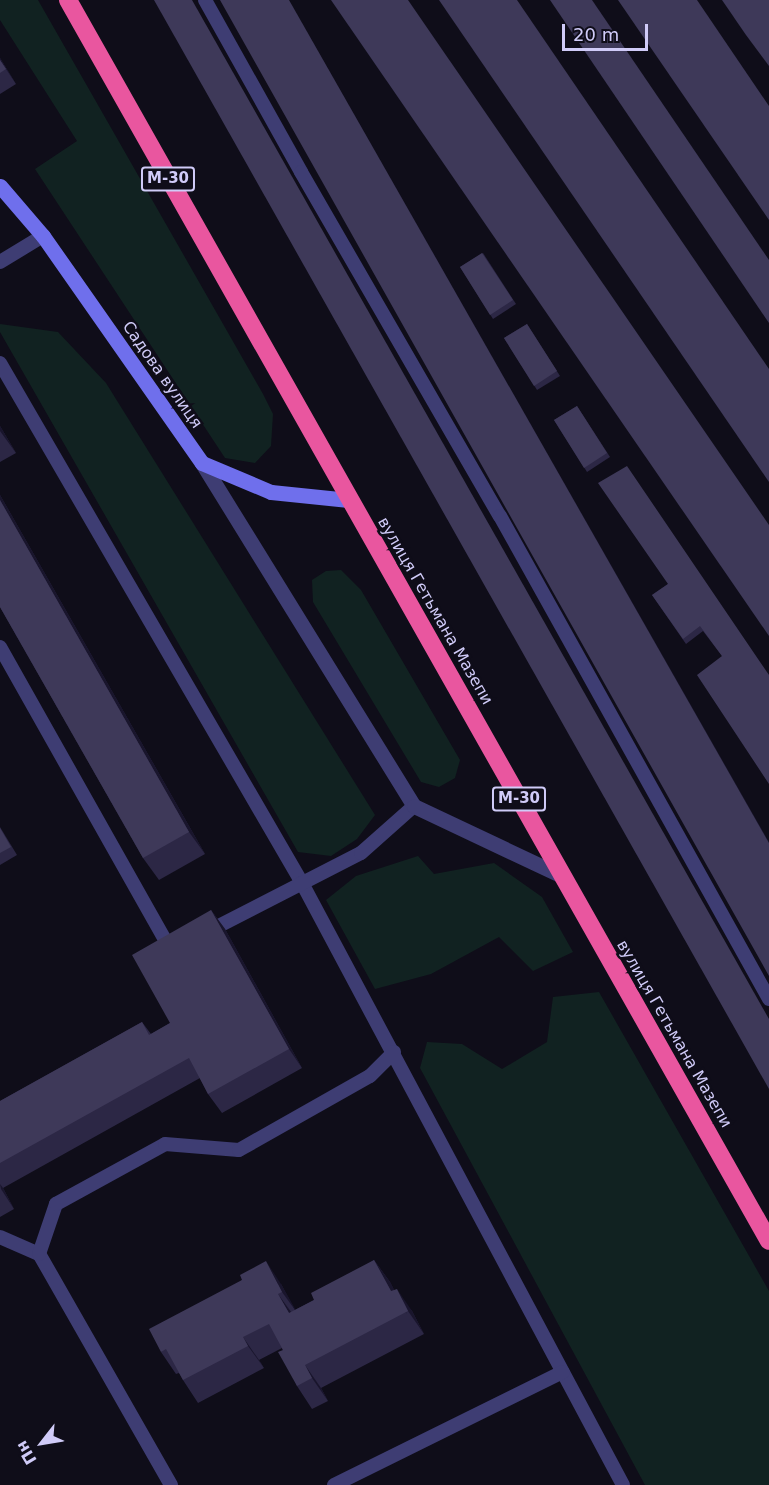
<!DOCTYPE html>
<meta charset="utf-8">
<style>
body{margin:0}
#map{position:relative;width:769px;height:1485px;overflow:hidden;background:#0f0d19;font-family:"DejaVu Sans",sans-serif}
div>[style]{position:absolute}
[style*='--x']{left:calc(var(--x)*1px);top:calc(var(--y)*1px);width:calc(var(--w)*1px);rotate:calc(var(--a)*1deg)}
.green>*{inset:0;background:#112221}
.lane>*{height:14px;margin:-7px;padding:0 7px;transform-origin:7px;border-radius:7px;background:#3e3d73}
.street>*{height:15px;margin:-7.5px;padding:0 7.5px;transform-origin:7.5px;border-radius:7.5px;background:#3e3d73}
.secondary>*{height:15px;margin:-7.5px;padding:0 7.5px;transform-origin:7.5px;border-radius:7.5px;background:#6f6fec}
.highway>*{height:18px;margin:-9px;padding:0 9px;transform-origin:9px;border-radius:9px;background:#e9569f}
.wall>*{inset:0;background:#2c2745}
.shaded-wall>*{inset:0;background:#19152c}
.building>*{inset:0;background:#3e3959}
span{translate:-50% -50%;white-space:nowrap;text-align:center;line-height:1.15;-webkit-text-stroke:5px #0f0d19;paint-order:stroke}
.shield-label span{padding:2px 4px;background:#0f0d19;border:2px solid;border-radius:4px;-webkit-text-stroke-width:0}
.shield-label{font-size:15px;color:#d0cbf8;font-weight:700}
.street-label{font-size:16px;color:#d0cbf8}
.north{position:absolute;left:12px;top:1413px;width:60px;height:60px;-webkit-text-stroke:4px #0f0d19;paint-order:stroke;rotate:239deg;font-size:16px;font-weight:700;line-height:24px;text-align:center;color:#d0cbf8}
.north::after{content:'';display:block;margin:auto;width:21px;height:27px;background:#d0cbf8;clip-path:polygon(50% 0,100% 100%,50% 72%,0 100%)}
.scale{position:absolute;left:562px;top:24px;width:86px;height:27px;box-sizing:border-box;border:3px solid #d0cbf8;border-top:0;padding-left:8px;font-size:18px;line-height:21px;white-space:nowrap;color:#d0cbf8;-webkit-text-stroke:4px #0f0d19;paint-order:stroke}
</style>
<div id="map">
<div class="green">
<i style="clip-path:polygon(0 0,38px 0,263px 394px,273px 414px,271px 446px,255px 463px,225px 458px,35px 169px,77px 141px,0 20px)"></i>
<i style="clip-path:polygon(0 324px,58px 332px,106px 383px,375px 815px,357px 839px,331px 856px,298px 852px,0 332px)"></i>
<i style="clip-path:polygon(341px 570px,361px 590px,460px 760px,455px 778px,439px 787px,421px 782px,313px 602px,312px 580px,326px 571px)"></i>
<i style="clip-path:polygon(418px 856px,434px 874px,494px 863px,542px 897px,573px 952px,533px 971px,499px 937px,431px 974px,375px 989px,326px 900px,356px 876px)"></i>
<i style="clip-path:polygon(599px 992px,769px 1291px,769px 1485px,645px 1485px,420px 1068px,427px 1042px,462px 1044px,502px 1069px,547px 1042px,553px 997px)"></i>
</div>
<div class="lane">
<i style="--x:205;--y:0;--w:197;--a:60.8"></i>
<i style="--x:301;--y:172;--w:397;--a:60"></i>
<i style="--x:500;--y:516;--w:553;--a:60.88"></i>
<i style="--x:0;--y:262;--w:50;--a:-31.2"></i>
<i style="--x:0;--y:363;--w:601;--a:59.85"></i>
<i style="--x:302;--y:883;--w:682;--a:61.93"></i>
<i style="--x:0;--y:647;--w:350;--a:60.6"></i>
<i style="--x:207;--y:932;--w:173;--a:-27.2"></i>
<i style="--x:361;--y:853;--w:71;--a:-41.6"></i>
<i style="--x:0;--y:1237;--w:43;--a:23.6"></i>
<i style="--x:171;--y:1485;--w:266;--a:-119.7"></i>
<i style="--x:39;--y:1254;--w:53;--a:-71.2"></i>
<i style="--x:56;--y:1204;--w:124;--a:-28.8"></i>
<i style="--x:165;--y:1144;--w:74;--a:4.6"></i>
<i style="--x:239;--y:1150;--w:150;--a:-29.5"></i>
<i style="--x:370;--y:1076;--w:34;--a:-45"></i>
<i style="--x:334;--y:1485;--w:255;--a:-26.3"></i>
</div>
<div class="street">
<i style="--x:202;--y:463;--w:403;--a:58.3"></i>
<i style="--x:414;--y:806;--w:164;--a:25.3"></i>
</div>
<div class="secondary">
<i style="--x:0;--y:186;--w:66;--a:49.3"></i>
<i style="--x:43;--y:236;--w:277;--a:55"></i>
<i style="--x:202;--y:463;--w:75;--a:22.8"></i>
<i style="--x:271;--y:492;--w:78;--a:5.9"></i>
</div>
<div class="highway">
<i style="--x:68;--y:0;--w:1425;--a:60.54"></i>
</div>
<div class="wall">
<i style="clip-path:polygon(0 58px,16px 84px,0 94px)"></i>
<i style="clip-path:polygon(483px 253px,516px 304px,493px 319px,460px 267px)"></i>
<i style="clip-path:polygon(527px 324px,560px 376px,537px 390px,504px 338px)"></i>
<i style="clip-path:polygon(577px 406px,610px 457px,587px 472px,554px 420px)"></i>
<i style="clip-path:polygon(0 426px,16px 453px,0 462px)"></i>
<i style="clip-path:polygon(0 495px,205px 854px,159px 880px,143px 858px,0 607px)"></i>
<i style="clip-path:polygon(668px 584px,769px 675px,722px 656px,703px 631px,686px 644px,652px 595px)"></i>
<i style="clip-path:polygon(0 827px,17px 855px,0 865px)"></i>
<i style="clip-path:polygon(211px 910px,225px 929px,302px 1068px,222px 1113px,208px 1094px,200px 1078px,3px 1188px,14px 1209px,0 1217px,0 1101px,142px 1022px,151px 1034px,170px 1023px)"></i>
<i style="clip-path:polygon(374px 1260px,390px 1282px,394px 1290px,412px 1311px,424px 1334px,321px 1388px,328px 1401px,312px 1409px,297px 1386px,282px 1348px,259px 1360px,264px 1368px,198px 1403px,183px 1380px,179px 1373px,176px 1374px,161px 1352px,242px 1280px,281px 1284px,295px 1310px,314px 1300px)"></i>
</div>
<div class="shaded-wall">
<i style="clip-path:polygon(289px 0,769px 842px,769px 843px)"></i>
<i style="clip-path:polygon(0 58px,16px 84px,0 60px)"></i>
<i style="clip-path:polygon(0 426px,16px 453px,0 431px)"></i>
<i style="clip-path:polygon(0 495px,205px 854px,189px 832px,0 500px)"></i>
<i style="clip-path:polygon(211px 910px,225px 929px,302px 1068px,289px 1049px)"></i>
<i style="clip-path:polygon(0 1184px,3px 1188px,14px 1209px,1px 1189px)"></i>
<i style="clip-path:polygon(374px 1260px,390px 1282px,407px 1314px,391px 1291px)"></i>
<i style="clip-path:polygon(266px 1261px,281px 1284px,298px 1314px,282px 1292px)"></i>
<i style="clip-path:polygon(397px 1289px,412px 1311px,424px 1334px,408px 1311px)"></i>
<i style="clip-path:polygon(278px 1294px,294px 1316px,289px 1313px)"></i>
<i style="clip-path:polygon(243px 1337px,259px 1360px,264px 1368px,248px 1346px)"></i>
<i style="clip-path:polygon(305px 1365px,321px 1388px,328px 1401px,312px 1378px)"></i>
</div>
<div class="building">
<i style="clip-path:polygon(154px 0,192px 0,769px 1019px,769px 1089px)"></i>
<i style="clip-path:polygon(220px 0,289px 0,769px 843px,769px 976px)"></i>
<i style="clip-path:polygon(331px 0,408px 0,769px 525px,769px 636px)"></i>
<i style="clip-path:polygon(439px 0,517px 0,769px 369px,769px 482px)"></i>
<i style="clip-path:polygon(550px 0,592px 0,769px 260px,769px 323px)"></i>
<i style="clip-path:polygon(618px 0,697px 0,769px 106px,769px 220px)"></i>
<i style="clip-path:polygon(722px 0,769px 0,769px 66px,746px 35px)"></i>
<i style="clip-path:polygon(0 60px,6px 69px,0 73px)"></i>
<i style="clip-path:polygon(482px 253px,513px 300px,490px 315px,460px 267px)"></i>
<i style="clip-path:polygon(527px 324px,557px 371px,534px 386px,504px 338px)"></i>
<i style="clip-path:polygon(577px 406px,607px 453px,584px 468px,554px 420px)"></i>
<i style="clip-path:polygon(627px 466px,769px 675px,769px 784px,697px 675px,722px 656px,700px 626px,683px 639px,652px 595px,668px 584px,598px 483px)"></i>
<i style="clip-path:polygon(0 500px,189px 832px,143px 858px,0 607px)"></i>
<i style="clip-path:polygon(0 828px,11px 847px,0 853px)"></i>
<i style="clip-path:polygon(211px 910px,289px 1049px,208px 1094px,189px 1058px,0 1163px,0 1101px,142px 1022px,149px 1035px,170px 1023px,132px 955px)"></i>
<i style="clip-path:polygon(374px 1260px,391px 1291px,397px 1289px,408px 1311px,305px 1365px,312px 1378px,297px 1386px,278px 1352px,283px 1350px,269px 1324px,243px 1337px,248px 1346px,183px 1380px,166px 1349px,161px 1352px,149px 1329px,242px 1280px,240px 1275px,266px 1261px,282px 1292px,278px 1294px,289px 1313px,314px 1300px,311px 1293px)"></i>
</div>
<div class="shield-label">
<span style="left:168px;top:179px">М-30</span>
<span style="left:519px;top:799px">М-30</span>
</div>
<div class="street-label">
<span style="left:162px;top:375px;rotate:55deg">Садова вулиця</span>
<span style="left:435px;top:611px;rotate:60deg">вулиця Гетьмана Мазепи</span>
<span style="left:674px;top:1034px;rotate:60deg">вулиця Гетьмана Мазепи</span>
</div>
<div class="north">Пн</div>
<div class="scale">20 m</div>
</div>
